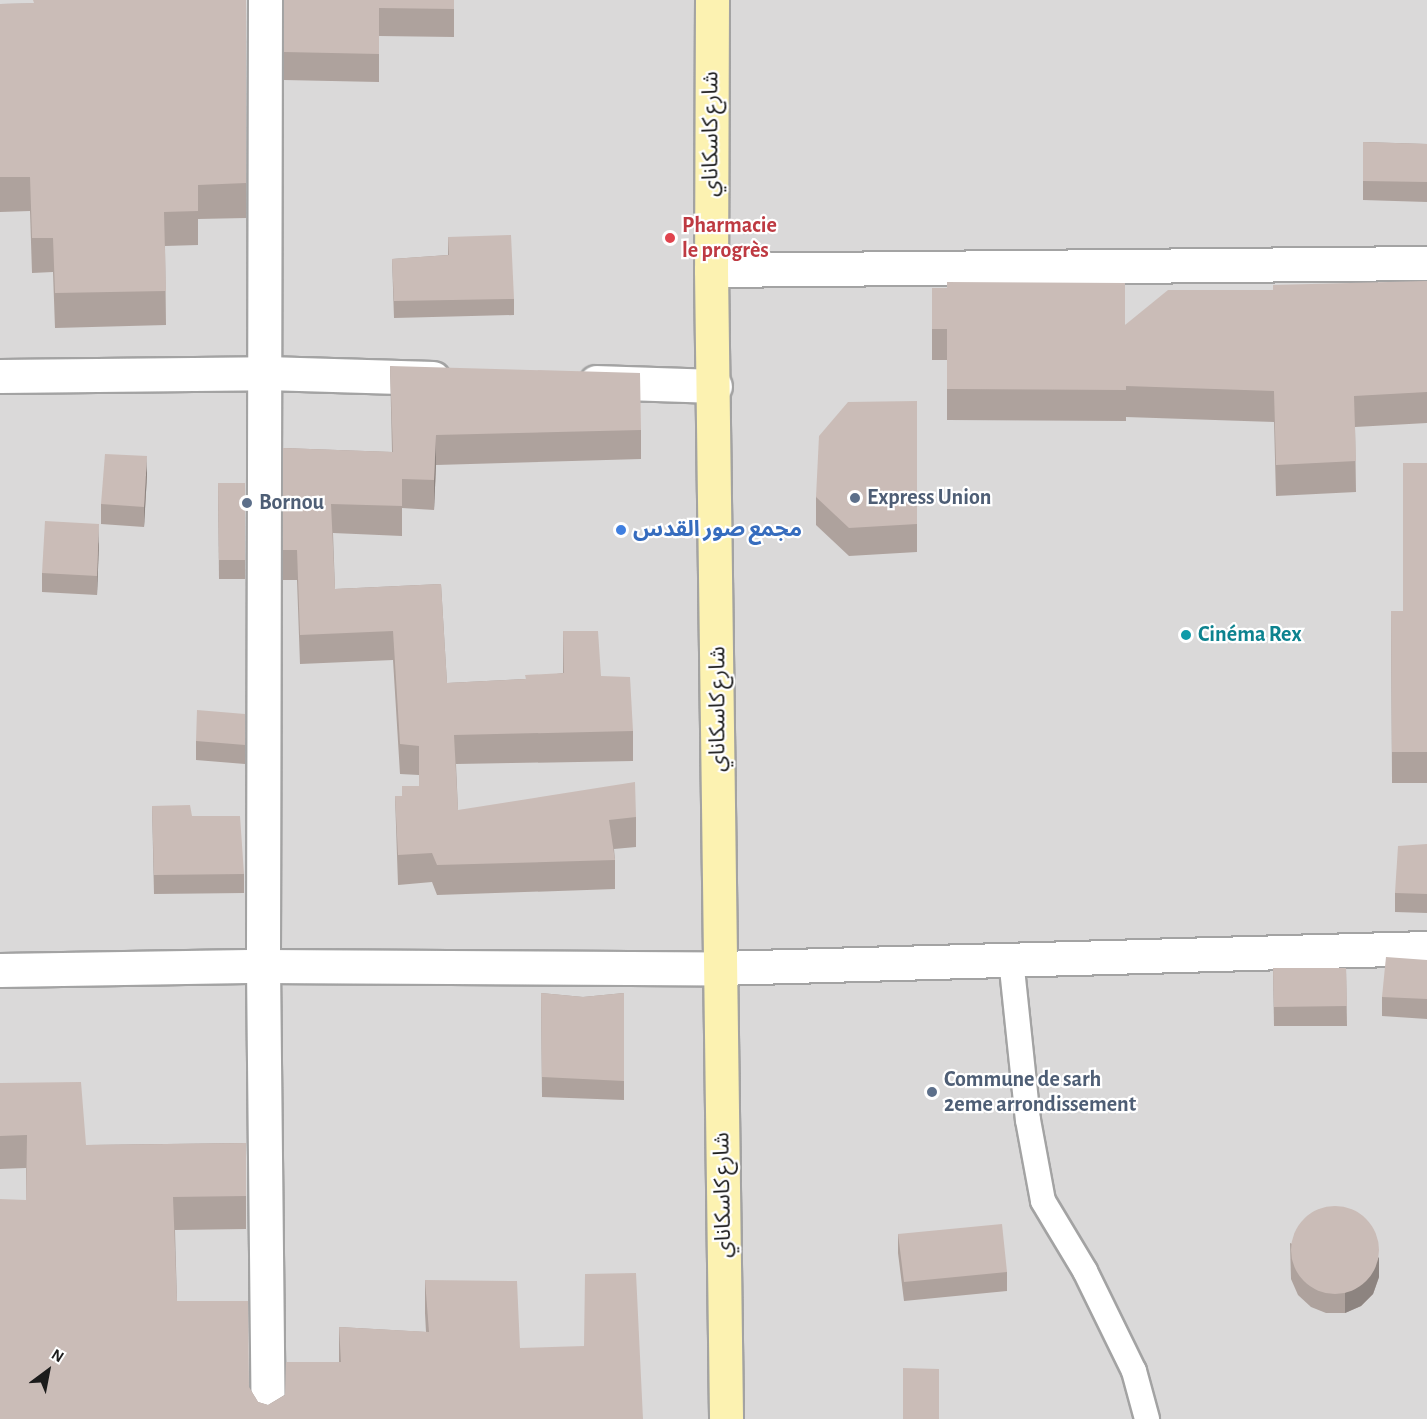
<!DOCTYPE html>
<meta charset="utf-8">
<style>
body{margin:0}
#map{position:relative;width:1427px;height:1419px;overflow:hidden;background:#eee7e1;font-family:"Alegreya Sans","Noto Sans Arabic",sans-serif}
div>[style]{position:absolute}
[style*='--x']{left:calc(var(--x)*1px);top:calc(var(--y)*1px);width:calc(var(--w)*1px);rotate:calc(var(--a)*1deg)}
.residential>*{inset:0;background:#dad9d9}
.roads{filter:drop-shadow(2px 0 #a3a3a3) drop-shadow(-2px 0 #a3a3a3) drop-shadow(0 2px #a3a3a3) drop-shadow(0 -2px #a3a3a3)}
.lane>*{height:24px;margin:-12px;padding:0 12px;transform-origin:12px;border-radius:12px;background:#fff}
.street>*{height:33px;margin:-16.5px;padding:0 16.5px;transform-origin:16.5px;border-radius:16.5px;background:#fff}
.secondary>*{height:33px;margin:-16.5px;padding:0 16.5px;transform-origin:16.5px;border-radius:16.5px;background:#fcf2b1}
.wall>*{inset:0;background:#aea29d}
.shaded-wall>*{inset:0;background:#8d8480}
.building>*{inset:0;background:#cabcb7}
.round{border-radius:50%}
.dots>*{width:16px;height:16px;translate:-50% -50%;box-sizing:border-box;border:3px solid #fff;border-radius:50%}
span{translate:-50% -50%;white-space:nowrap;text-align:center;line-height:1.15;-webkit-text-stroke:4.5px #fff;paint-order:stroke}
.street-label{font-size:22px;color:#1c1c1c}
.health-label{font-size:22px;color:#be3a42;font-weight:700}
.left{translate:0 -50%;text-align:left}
.service-label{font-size:22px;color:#4e5e75;font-weight:700}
.shop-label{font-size:22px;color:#366cbe;font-weight:700}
.culture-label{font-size:22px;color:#0d838f;font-weight:700}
.north{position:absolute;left:18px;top:1341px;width:60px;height:60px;-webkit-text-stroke:4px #fff;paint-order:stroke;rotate:32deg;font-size:16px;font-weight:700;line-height:24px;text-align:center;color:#1c1c1c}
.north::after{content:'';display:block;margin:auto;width:21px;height:27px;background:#1c1c1c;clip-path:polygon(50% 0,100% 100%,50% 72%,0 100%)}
</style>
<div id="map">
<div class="residential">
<i style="clip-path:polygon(0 0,1427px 0,1427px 1419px,0 1419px)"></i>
</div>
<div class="roads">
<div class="lane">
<i style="--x:1011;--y:959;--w:162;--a:84"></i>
<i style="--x:1028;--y:1120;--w:82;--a:79.5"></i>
<i style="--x:1043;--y:1201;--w:82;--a:59"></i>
<i style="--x:1085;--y:1271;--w:111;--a:63.9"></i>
<i style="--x:1134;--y:1371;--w:50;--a:74.8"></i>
</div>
<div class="street">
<i style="--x:265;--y:0;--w:966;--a:90.12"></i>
<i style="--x:263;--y:966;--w:453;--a:89.4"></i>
<i style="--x:711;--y:270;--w:716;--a:-0.56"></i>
<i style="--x:0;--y:376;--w:266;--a:-0.6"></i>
<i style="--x:266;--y:373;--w:167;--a:1.7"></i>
<i style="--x:596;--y:382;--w:119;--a:1.9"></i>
<i style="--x:0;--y:970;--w:263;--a:-0.9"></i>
<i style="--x:263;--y:966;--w:457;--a:0.3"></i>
<i style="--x:720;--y:968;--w:707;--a:-1.62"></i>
</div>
<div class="secondary">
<i style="--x:712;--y:0;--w:270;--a:90.2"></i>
<i style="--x:711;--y:270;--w:1149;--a:89.25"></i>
</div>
</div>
<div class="wall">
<i style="clip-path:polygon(246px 0,246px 218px,198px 219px,198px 245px,165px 246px,166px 325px,55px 328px,53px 272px,32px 273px,30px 211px,0 212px,0 4px)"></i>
<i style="clip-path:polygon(284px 0,454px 0,454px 37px,379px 36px,379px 82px,284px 80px)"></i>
<i style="clip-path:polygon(1363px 142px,1427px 144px,1427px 202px,1363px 200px)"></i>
<i style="clip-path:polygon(448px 237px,514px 299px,514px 315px,394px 318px,392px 259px,448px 255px)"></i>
<i style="clip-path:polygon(1427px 281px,1427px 423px,1355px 427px,1356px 492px,1276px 496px,1274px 422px,1126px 417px,1126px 421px,947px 420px,947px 360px,932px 360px,932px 288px,1125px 325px,1273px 290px)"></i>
<i style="clip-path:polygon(390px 366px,641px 430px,641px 459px,436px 465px,434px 510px,402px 508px,402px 536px,333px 533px,335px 589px,441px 584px,447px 683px,525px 679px,563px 673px,563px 631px,601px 676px,633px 731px,633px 761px,456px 764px,458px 810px,636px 817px,636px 847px,614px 849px,615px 860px,615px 889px,437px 895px,432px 882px,398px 885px,395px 796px,402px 796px,402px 786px,419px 786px,419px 775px,400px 774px,393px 660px,300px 664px,297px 580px,283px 580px,283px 448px,392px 452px)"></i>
<i style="clip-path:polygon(917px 401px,917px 552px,849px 556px,816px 525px,816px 497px)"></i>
<i style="clip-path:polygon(1427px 463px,1427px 783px,1392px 783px,1391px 611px,1403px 611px)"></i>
<i style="clip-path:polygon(147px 475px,144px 527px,101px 524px,101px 504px)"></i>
<i style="clip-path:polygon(218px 483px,245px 483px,245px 579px,219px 579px)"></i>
<i style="clip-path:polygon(99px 543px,97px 595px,42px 592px,42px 573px)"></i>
<i style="clip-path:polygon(245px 714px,245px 764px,196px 760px,196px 741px)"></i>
<i style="clip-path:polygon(152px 806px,192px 816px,244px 874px,244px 893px,154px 894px)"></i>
<i style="clip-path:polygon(1427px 844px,1427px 913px,1395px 912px,1395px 893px)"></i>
<i style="clip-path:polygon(1427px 960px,1427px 1019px,1382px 1016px,1382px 997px)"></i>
<i style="clip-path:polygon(1273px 968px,1346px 968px,1347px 1026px,1274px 1026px)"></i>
<i style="clip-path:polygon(541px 993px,583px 997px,624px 993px,624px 1100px,542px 1097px)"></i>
<i style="clip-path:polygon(0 1083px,86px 1145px,246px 1143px,246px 1229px,175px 1230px,177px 1301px,249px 1387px,258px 1402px,268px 1405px,339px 1362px,339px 1327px,426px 1332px,425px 1313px,425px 1280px,520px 1348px,643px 1419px,0 1419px,26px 1200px,26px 1168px,0 1169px)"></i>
<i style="clip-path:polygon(898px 1234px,1007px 1272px,1007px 1291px,904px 1301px,898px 1253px)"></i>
<i style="clip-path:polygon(1290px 1243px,1379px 1277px,1373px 1294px,1361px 1306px,1345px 1313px,1326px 1313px,1311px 1307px,1298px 1295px,1291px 1279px)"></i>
</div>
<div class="shaded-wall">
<i style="clip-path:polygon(436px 435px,436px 465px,434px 510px,434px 480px)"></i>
<i style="clip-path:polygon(147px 456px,147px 475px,144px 527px,144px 507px)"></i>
<i style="clip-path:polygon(99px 524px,99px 543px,97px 595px,97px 576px)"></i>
<i style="clip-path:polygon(1379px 1257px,1379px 1277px,1373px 1294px,1361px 1306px,1345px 1313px,1345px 1293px)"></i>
</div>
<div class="building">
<i style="clip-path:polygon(33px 0,246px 0,246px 183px,198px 185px,198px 211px,164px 212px,166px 291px,55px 293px,53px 238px,32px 238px,30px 177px,0 177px,0 4px,34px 3px)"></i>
<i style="clip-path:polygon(284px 0,454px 0,454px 9px,379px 8px,379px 54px,284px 52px)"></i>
<i style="clip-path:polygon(1363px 142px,1427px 144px,1427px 182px,1363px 181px)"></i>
<i style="clip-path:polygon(511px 235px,514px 299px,394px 301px,392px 259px,449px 255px,448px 237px)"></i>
<i style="clip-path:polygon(1427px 281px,1427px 392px,1354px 396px,1356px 461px,1276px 465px,1274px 391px,1126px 386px,1126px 390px,947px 389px,947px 329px,932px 329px,932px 288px,947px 288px,947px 282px,1125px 283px,1125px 325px,1168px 290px,1273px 290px,1273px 285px)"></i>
<i style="clip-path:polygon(390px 366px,640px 373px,641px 430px,436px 435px,434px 480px,402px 479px,402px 506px,331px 504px,335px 589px,441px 584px,447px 683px,526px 679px,525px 675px,564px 673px,563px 631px,598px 631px,601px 676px,630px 677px,633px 731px,454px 735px,458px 810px,635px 782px,636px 817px,609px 820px,615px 860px,437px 865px,432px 853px,398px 855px,395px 796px,402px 796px,402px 786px,419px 786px,419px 746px,400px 744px,393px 631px,300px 635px,297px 550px,283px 550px,283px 448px,393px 452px)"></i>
<i style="clip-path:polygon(917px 401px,917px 524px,849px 528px,816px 497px,819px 436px,848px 402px)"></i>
<i style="clip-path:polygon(105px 454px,147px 456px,144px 507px,101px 504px)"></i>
<i style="clip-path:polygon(1403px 463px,1427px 463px,1427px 752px,1392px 752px,1391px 611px,1403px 611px)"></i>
<i style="clip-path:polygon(218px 483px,245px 483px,245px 560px,219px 560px)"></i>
<i style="clip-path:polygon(45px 521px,99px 524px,97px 576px,42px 573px)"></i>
<i style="clip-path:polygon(197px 710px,245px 714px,245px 745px,196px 741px)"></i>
<i style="clip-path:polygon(190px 805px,192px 816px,240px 816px,244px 874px,154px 875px,152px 806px)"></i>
<i style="clip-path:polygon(1427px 844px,1427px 894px,1395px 893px,1398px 846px)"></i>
<i style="clip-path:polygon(1386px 957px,1427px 960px,1427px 999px,1382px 997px)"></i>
<i style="clip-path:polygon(1273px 968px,1346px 968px,1347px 1006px,1274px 1007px)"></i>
<i style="clip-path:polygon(541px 993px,583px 997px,624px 993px,624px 1081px,542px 1077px)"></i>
<i style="clip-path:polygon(81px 1082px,86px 1145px,246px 1143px,246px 1196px,173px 1197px,177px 1301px,248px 1301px,249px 1387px,258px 1402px,268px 1405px,285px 1395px,286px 1362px,341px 1362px,339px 1327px,429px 1332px,425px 1280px,517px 1281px,520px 1348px,584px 1346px,585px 1274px,636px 1273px,643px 1419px,0 1419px,0 1199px,26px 1200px,27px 1135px,0 1136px,0 1083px)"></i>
<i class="round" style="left:1291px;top:1206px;width:88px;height:88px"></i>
<i style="clip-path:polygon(1002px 1224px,1007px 1272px,904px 1282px,898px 1234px)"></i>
<i style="clip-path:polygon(903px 1368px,939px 1369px,939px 1419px,903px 1419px)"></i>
</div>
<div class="dots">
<i style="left:670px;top:238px;background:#e0444e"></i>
<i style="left:855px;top:498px;background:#5c6f8a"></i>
<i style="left:247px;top:503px;background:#5c6f8a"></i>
<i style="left:621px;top:530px;background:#3f7fe0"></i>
<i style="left:1186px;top:635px;background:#0f9aa8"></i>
<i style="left:932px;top:1092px;background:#5c6f8a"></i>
</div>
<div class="street-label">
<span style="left:711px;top:134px;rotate:-90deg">شارع كاسكاناي</span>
<span style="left:718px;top:709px;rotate:-90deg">شارع كاسكاناي</span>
<span style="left:723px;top:1195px;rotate:-91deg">شارع كاسكاناي</span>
</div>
<div class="health-label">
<span class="left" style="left:682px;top:238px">Pharmacie<br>le progrès</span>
</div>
<div class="service-label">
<span class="left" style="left:867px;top:498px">Express Union</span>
<span class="left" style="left:259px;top:503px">Bornou</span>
<span class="left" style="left:944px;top:1092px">Commune de sarh<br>2eme arrondissement</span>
</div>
<div class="shop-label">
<span class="left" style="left:633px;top:530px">مجمع صور القدس</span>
</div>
<div class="culture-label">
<span class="left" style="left:1198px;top:635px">Cinéma Rex</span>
</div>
<div class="north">N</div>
</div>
